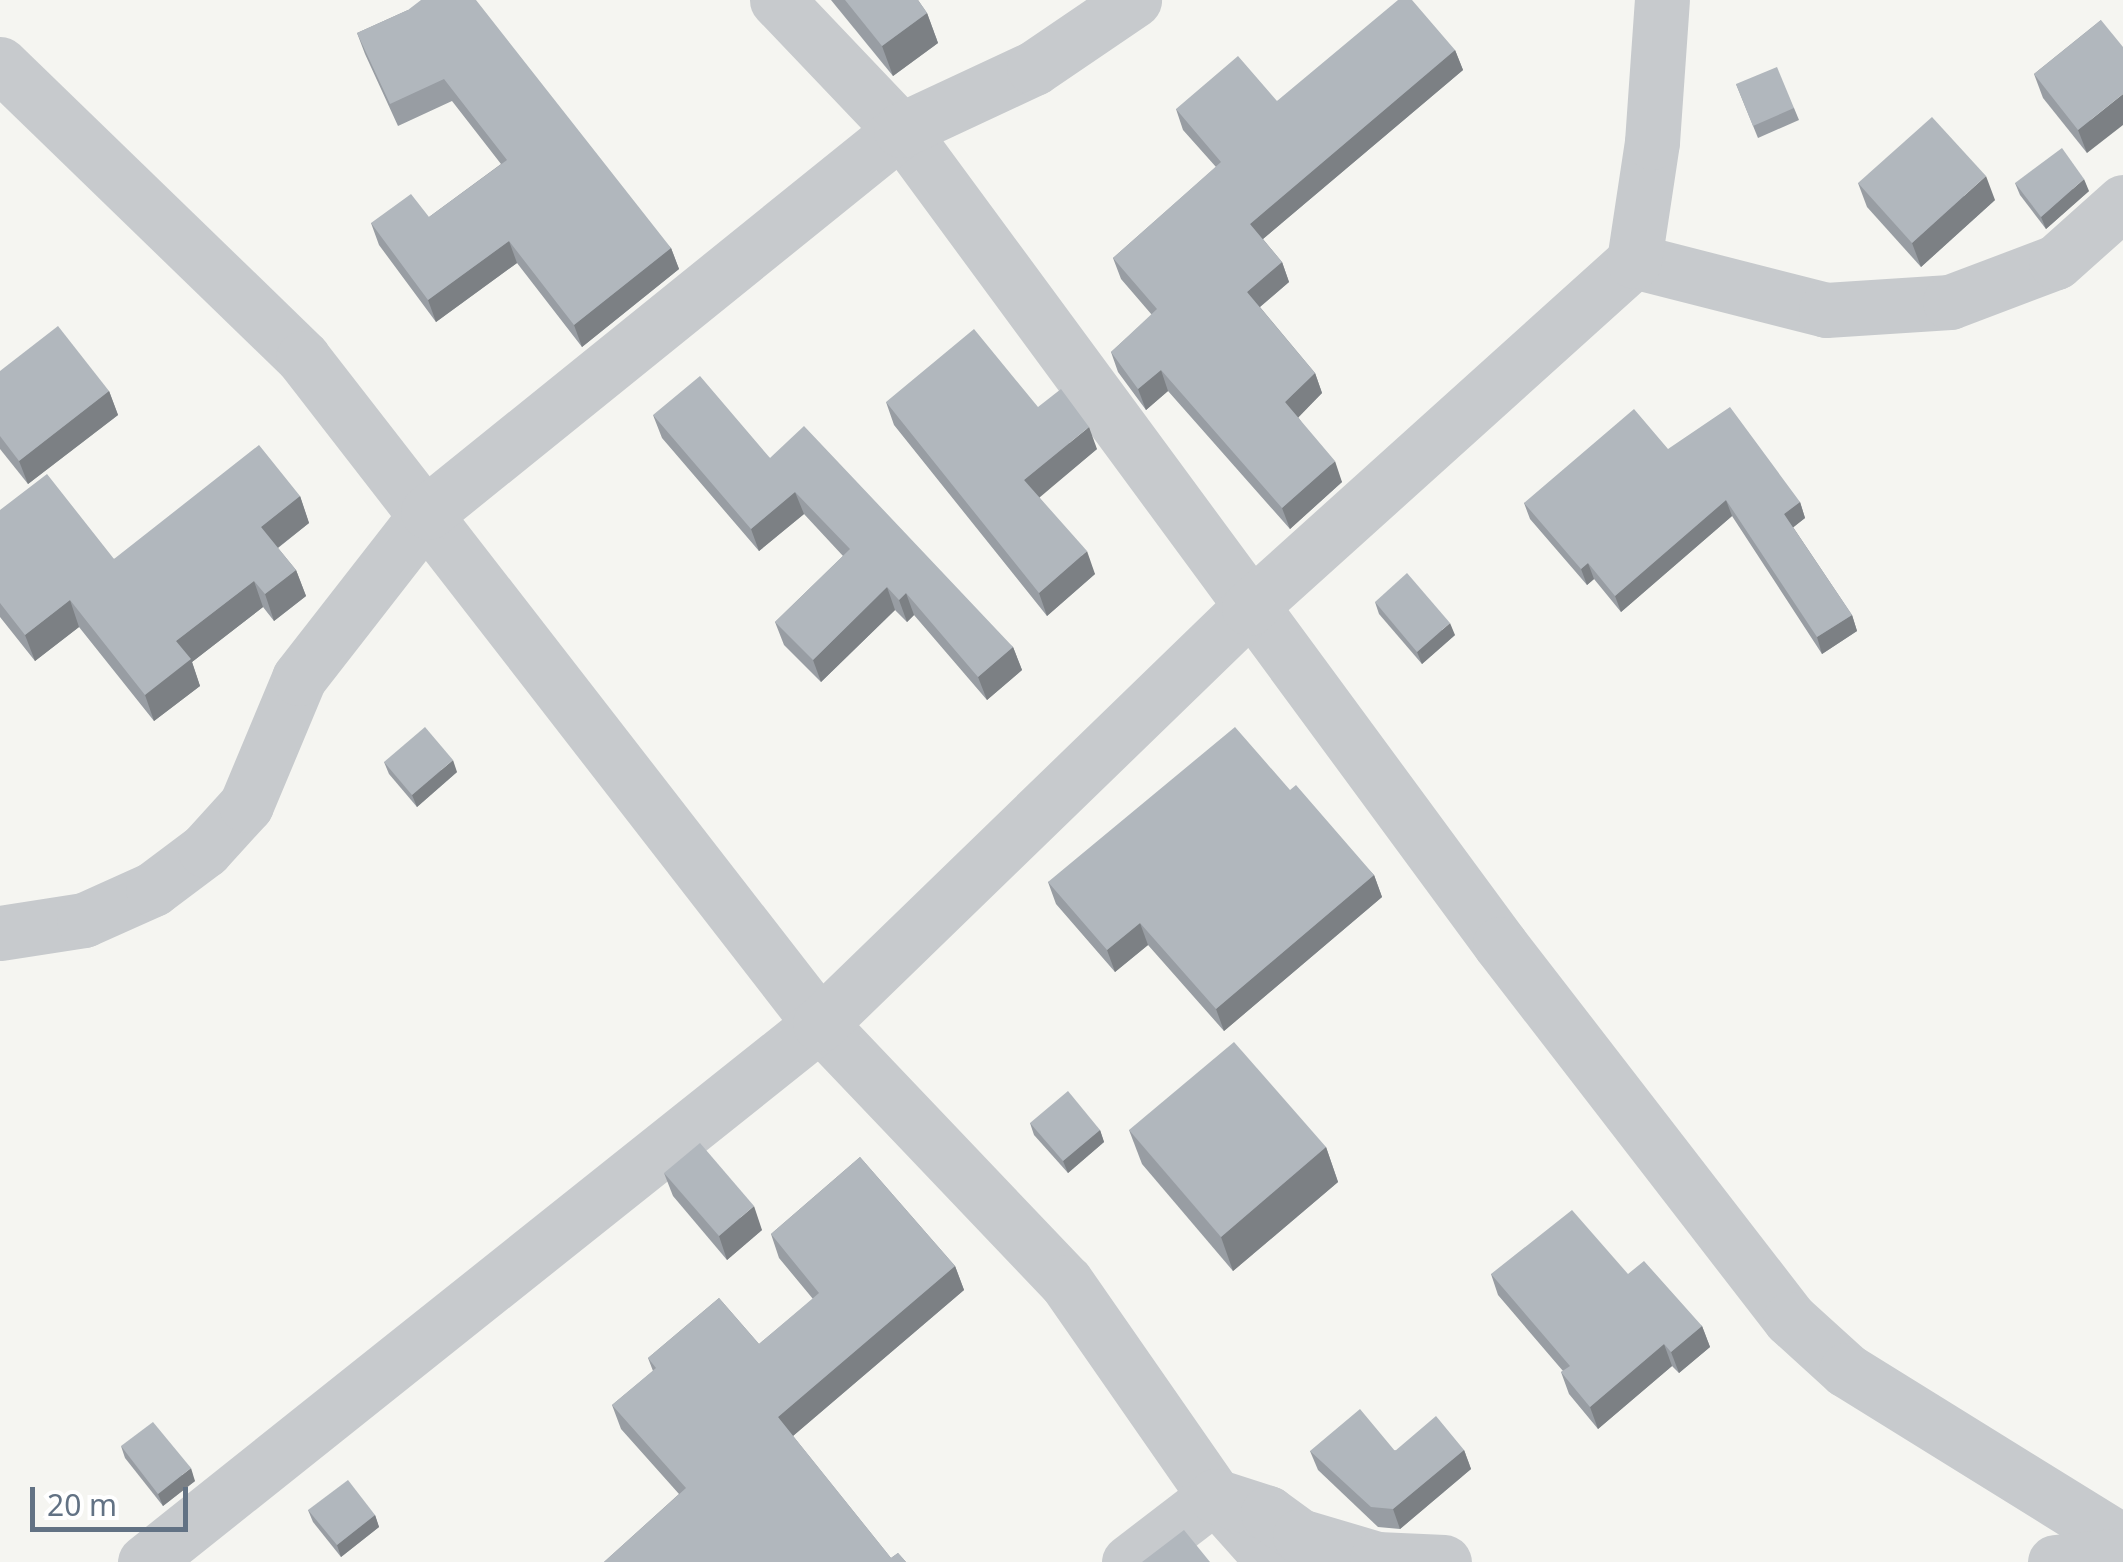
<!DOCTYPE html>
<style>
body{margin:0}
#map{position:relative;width:2123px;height:1562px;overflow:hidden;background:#f5f5f1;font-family:"Noto Sans",sans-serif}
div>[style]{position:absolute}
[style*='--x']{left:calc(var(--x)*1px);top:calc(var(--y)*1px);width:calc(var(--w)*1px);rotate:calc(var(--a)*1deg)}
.minor>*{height:55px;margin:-27.5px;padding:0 27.5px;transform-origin:27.5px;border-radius:27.5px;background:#c7cacd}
.wall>*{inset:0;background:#989da3}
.shaded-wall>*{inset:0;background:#7c8084}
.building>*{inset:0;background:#b1b7bd}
span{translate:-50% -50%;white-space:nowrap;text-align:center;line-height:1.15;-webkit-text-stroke:10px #fff;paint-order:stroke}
.scale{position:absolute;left:30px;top:1487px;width:158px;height:45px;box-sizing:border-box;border:5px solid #627284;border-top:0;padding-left:12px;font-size:30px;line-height:35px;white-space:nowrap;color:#627284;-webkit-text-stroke:8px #fff;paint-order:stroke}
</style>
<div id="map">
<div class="minor">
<i style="--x:777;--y:0;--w:180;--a:46.4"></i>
<i style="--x:901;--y:130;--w:1011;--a:53.65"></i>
<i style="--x:1500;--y:944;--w:474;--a:52.3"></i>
<i style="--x:1790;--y:1319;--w:76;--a:42.3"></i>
<i style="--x:1846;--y:1370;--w:326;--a:31.8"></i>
<i style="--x:0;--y:64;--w:422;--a:44.1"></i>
<i style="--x:303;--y:358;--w:843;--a:52.18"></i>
<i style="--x:820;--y:1024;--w:356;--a:46.4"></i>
<i style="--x:1066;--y:1282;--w:261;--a:55.2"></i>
<i style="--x:1215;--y:1496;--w:89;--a:48.2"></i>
<i style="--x:1634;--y:261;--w:198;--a:14.3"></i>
<i style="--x:1826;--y:310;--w:124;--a:-3.7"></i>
<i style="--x:1950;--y:302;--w:113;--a:-20.7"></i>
<i style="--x:2056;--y:262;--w:90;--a:-41.8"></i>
<i style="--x:0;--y:933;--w:85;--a:-8.8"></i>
<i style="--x:84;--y:920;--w:76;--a:-24.2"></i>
<i style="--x:153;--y:889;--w:65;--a:-36.9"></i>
<i style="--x:205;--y:850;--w:61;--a:-47.7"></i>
<i style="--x:246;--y:805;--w:138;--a:-67.3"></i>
<i style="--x:299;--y:678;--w:210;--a:-52.1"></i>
<i style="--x:428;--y:512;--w:608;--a:-38.92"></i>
<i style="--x:901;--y:130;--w:147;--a:-25"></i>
<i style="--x:1034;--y:68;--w:121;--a:-34.2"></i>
<i style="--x:145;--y:1562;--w:863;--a:-38.56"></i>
<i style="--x:820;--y:1024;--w:598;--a:-44.12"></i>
<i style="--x:1249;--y:608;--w:518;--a:-42.03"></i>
<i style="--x:1634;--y:261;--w:120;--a:-81.4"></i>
<i style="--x:1652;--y:142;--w:142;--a:-86"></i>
<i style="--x:1129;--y:1562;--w:108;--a:-37.5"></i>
<i style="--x:1215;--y:1496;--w:56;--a:17.8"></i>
<i style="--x:1268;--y:1513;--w:39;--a:36"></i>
<i style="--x:1300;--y:1536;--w:80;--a:16.6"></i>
<i style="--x:1377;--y:1559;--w:67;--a:2.6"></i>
<i style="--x:2055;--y:1562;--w:68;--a:-5.9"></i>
</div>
<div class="wall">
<i style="clip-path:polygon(831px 0,918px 0,927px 13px,938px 43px,893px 76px)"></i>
<i style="clip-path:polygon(408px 10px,671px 248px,679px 269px,582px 347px,517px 263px,436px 322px,379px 245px,371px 223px,429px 217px,501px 164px,452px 101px,398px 126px,365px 54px,357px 33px)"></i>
<i style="clip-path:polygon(2101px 20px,2087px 153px,2043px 98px,2034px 74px)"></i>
<i style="clip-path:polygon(1455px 50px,1463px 70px,1263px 239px,1282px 262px,1289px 282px,1260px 307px,1315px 373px,1322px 393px,1298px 417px,1342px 482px,1290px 529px,1168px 391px,1146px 410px,1118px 372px,1111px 352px,1152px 315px,1121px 279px,1113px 258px,1216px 167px,1183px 130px,1176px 109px,1277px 101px)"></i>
<i style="clip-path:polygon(1736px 84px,1794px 108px,1799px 120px,1758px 138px)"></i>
<i style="clip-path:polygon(1858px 183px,1995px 200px,1921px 267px,1867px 207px)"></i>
<i style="clip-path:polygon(2015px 183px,2089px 191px,2046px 229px,2020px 195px)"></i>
<i style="clip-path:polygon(0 371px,109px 391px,118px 415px,28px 484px,0 449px)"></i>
<i style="clip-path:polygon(886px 402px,1097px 449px,1039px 497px,1095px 574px,1047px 616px,894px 425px)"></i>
<i style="clip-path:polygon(653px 415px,770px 458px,1013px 647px,1022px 670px,987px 700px,914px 615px,907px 622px,895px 610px,821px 682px,784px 645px,775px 622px,843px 556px,804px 514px,759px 551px,662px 438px)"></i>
<i style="clip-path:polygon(1668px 449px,1800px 502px,1805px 518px,1793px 527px,1852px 615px,1857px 631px,1822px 654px,1732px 516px,1621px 612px,1594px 579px,1587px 585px,1530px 519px,1524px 503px)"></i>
<i style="clip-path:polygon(300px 496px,309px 523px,278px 548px,296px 570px,306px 596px,274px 621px,263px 607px,192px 662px,200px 686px,154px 721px,79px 627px,35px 661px,0 617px,0 510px,114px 559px)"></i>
<i style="clip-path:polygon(1375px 602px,1455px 635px,1422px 664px,1379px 614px)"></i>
<i style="clip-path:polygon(384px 762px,457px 772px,417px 807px,389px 774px)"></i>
<i style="clip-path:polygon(1290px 790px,1374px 875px,1382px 897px,1224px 1031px,1148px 945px,1115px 972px,1056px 904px,1048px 882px)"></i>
<i style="clip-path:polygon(1030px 1123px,1100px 1130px,1104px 1142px,1068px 1173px,1034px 1135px)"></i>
<i style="clip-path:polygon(1129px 1130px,1326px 1147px,1338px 1182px,1233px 1271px,1142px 1164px)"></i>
<i style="clip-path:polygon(860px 1157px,955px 1266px,964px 1290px,793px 1436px,891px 1558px,898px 1553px,906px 1562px,604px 1562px,679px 1494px,621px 1429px,612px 1405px,653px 1371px,648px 1358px,719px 1298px,759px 1344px,813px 1299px,779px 1258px,771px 1234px)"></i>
<i style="clip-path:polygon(664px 1173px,762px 1230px,727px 1260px,673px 1196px)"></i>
<i style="clip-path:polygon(1491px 1274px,1628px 1274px,1702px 1326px,1710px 1347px,1679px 1373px,1672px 1366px,1598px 1429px,1569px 1394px,1561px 1372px,1563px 1371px,1498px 1295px)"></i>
<i style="clip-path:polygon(121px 1446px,195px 1481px,163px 1506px,125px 1458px)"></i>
<i style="clip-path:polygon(1464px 1450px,1471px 1469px,1400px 1529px,1378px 1527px,1318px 1470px,1310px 1451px)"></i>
<i style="clip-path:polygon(308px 1510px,375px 1515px,379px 1527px,341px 1557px,313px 1522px)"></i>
</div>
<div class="shaded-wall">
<i style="clip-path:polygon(927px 13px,938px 43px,893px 76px,882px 46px)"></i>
<i style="clip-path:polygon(1455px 50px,1463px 70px,1257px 244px,1250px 224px)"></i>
<i style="clip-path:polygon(2123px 94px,2123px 125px,2087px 153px,2078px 130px)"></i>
<i style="clip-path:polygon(1986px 176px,1995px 200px,1921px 267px,1912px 243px)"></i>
<i style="clip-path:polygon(2084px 179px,2089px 191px,2046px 229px,2041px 217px)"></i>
<i style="clip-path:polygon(509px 241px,517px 263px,436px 322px,428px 300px)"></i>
<i style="clip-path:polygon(671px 248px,679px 269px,582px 347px,574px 325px)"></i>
<i style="clip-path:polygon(1282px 262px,1289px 282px,1254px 312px,1247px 292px)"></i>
<i style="clip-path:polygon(1161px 370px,1168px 391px,1146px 410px,1138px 389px)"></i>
<i style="clip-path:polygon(1315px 373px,1322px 393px,1293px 423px,1285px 402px)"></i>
<i style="clip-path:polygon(109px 391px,118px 415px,28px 484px,19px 461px)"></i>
<i style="clip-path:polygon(1089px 427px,1097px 449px,1033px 503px,1024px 480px)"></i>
<i style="clip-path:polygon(1335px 461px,1342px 482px,1290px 529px,1282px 508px)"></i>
<i style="clip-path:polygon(795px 492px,804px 514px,759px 551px,751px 529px)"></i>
<i style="clip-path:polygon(300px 496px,309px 523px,271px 553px,261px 527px)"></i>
<i style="clip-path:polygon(1726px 500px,1732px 516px,1621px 612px,1615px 596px)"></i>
<i style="clip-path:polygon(1800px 502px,1805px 518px,1790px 530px,1784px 514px)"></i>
<i style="clip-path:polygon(1087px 551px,1095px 574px,1047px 616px,1039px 593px)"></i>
<i style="clip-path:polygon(1588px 563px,1594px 579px,1587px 585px,1581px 569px)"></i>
<i style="clip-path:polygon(296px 570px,306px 596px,274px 621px,265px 594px)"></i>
<i style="clip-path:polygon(254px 581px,263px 607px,192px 662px,200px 686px,154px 721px,145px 695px,176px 641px)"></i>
<i style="clip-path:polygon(887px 587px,895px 610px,821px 682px,813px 660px)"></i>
<i style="clip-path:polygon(906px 593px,914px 615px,907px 622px,899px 600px)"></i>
<i style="clip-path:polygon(70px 600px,79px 627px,35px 661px,25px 635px)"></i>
<i style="clip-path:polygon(1852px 615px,1857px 631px,1822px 654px,1817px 637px)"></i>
<i style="clip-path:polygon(1450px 623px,1455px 635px,1422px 664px,1417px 652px)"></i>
<i style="clip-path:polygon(1013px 647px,1022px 670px,987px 700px,978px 677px)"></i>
<i style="clip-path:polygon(453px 760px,457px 772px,417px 807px,412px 795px)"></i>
<i style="clip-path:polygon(1374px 875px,1382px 897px,1224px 1031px,1216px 1009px)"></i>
<i style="clip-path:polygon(1140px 923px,1148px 945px,1115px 972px,1107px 950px)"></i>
<i style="clip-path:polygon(1100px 1130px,1104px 1142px,1068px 1173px,1063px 1161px)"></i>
<i style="clip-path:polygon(1326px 1147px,1338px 1182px,1233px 1271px,1221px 1237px)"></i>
<i style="clip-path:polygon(754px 1206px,762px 1230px,727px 1260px,719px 1236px)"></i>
<i style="clip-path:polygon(955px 1266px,964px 1290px,787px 1441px,778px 1417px)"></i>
<i style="clip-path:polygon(1702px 1326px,1710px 1347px,1679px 1373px,1671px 1352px)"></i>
<i style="clip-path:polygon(1664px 1344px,1672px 1366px,1598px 1429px,1590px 1407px)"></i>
<i style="clip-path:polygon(1464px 1450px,1471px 1469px,1400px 1529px,1393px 1509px)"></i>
<i style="clip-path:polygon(191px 1468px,195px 1481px,163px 1506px,158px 1494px)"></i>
<i style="clip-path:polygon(375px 1515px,379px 1527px,341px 1557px,337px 1545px)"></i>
</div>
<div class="building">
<i style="clip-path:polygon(421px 0,476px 0,671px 248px,574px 325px,509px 241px,428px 300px,371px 223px,411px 194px,429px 217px,507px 160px,444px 79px,390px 104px,357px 33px,408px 10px)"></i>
<i style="clip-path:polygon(845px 0,918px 0,927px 13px,882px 46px)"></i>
<i style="clip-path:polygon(1398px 0,1412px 0,1455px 50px,1250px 224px,1282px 262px,1247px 292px,1315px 373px,1285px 402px,1335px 461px,1282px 508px,1161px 370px,1138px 389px,1111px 352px,1157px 309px,1113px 258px,1221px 162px,1176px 109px,1238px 56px,1277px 101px)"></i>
<i style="clip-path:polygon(2101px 20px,2123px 47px,2123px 94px,2078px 130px,2034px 74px)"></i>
<i style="clip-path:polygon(1777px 67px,1794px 108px,1753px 126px,1736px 84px)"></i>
<i style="clip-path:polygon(1932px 117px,1986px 176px,1912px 243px,1858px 183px)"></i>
<i style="clip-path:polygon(2062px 148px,2084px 179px,2041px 217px,2015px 183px)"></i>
<i style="clip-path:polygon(58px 326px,109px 391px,19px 461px,0 436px,0 371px)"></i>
<i style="clip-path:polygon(974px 329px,1038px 407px,1061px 389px,1089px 427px,1024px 480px,1087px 551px,1039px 593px,886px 402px)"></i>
<i style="clip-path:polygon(700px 376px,770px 458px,804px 426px,1013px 647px,978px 677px,906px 593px,899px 600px,887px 587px,813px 660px,775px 622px,850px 549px,795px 492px,751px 529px,653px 415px)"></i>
<i style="clip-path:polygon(1730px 407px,1800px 502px,1784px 514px,1852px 615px,1817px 637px,1726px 500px,1615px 596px,1588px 563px,1581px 569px,1524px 503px,1634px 409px,1668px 449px)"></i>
<i style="clip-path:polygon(259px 445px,300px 496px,261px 527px,296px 570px,265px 594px,254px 581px,176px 641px,191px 659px,145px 695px,70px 600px,25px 635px,0 603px,0 510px,47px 474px,114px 559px)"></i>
<i style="clip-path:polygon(1407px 573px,1450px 623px,1417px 652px,1375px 602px)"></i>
<i style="clip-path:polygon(425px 727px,453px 760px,412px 795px,384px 762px)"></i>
<i style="clip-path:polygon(1235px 727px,1290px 790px,1296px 785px,1374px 875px,1216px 1009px,1140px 923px,1107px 950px,1048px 882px)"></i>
<i style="clip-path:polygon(1234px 1042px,1326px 1147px,1221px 1237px,1129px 1130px)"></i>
<i style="clip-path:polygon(1068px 1091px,1100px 1130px,1063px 1161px,1030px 1123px)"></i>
<i style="clip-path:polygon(700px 1143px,754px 1206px,719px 1236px,664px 1173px)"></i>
<i style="clip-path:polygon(860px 1157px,955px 1266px,778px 1417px,891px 1558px,898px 1553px,906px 1562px,604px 1562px,686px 1488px,612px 1405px,656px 1368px,648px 1358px,719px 1298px,759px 1344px,819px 1293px,771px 1234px)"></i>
<i style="clip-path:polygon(1572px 1210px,1628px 1274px,1644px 1261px,1702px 1326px,1671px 1352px,1664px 1344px,1590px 1407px,1561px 1372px,1570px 1366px,1491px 1274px)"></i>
<i style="clip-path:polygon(1360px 1409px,1395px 1451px,1436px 1416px,1464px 1450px,1393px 1509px,1371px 1507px,1310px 1451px)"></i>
<i style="clip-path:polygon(153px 1422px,191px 1468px,158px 1494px,121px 1446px)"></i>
<i style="clip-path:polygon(348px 1480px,375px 1515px,337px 1545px,308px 1510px)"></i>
<i style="clip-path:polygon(1184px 1530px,1210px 1562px,1142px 1562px)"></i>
</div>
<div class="scale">20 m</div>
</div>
